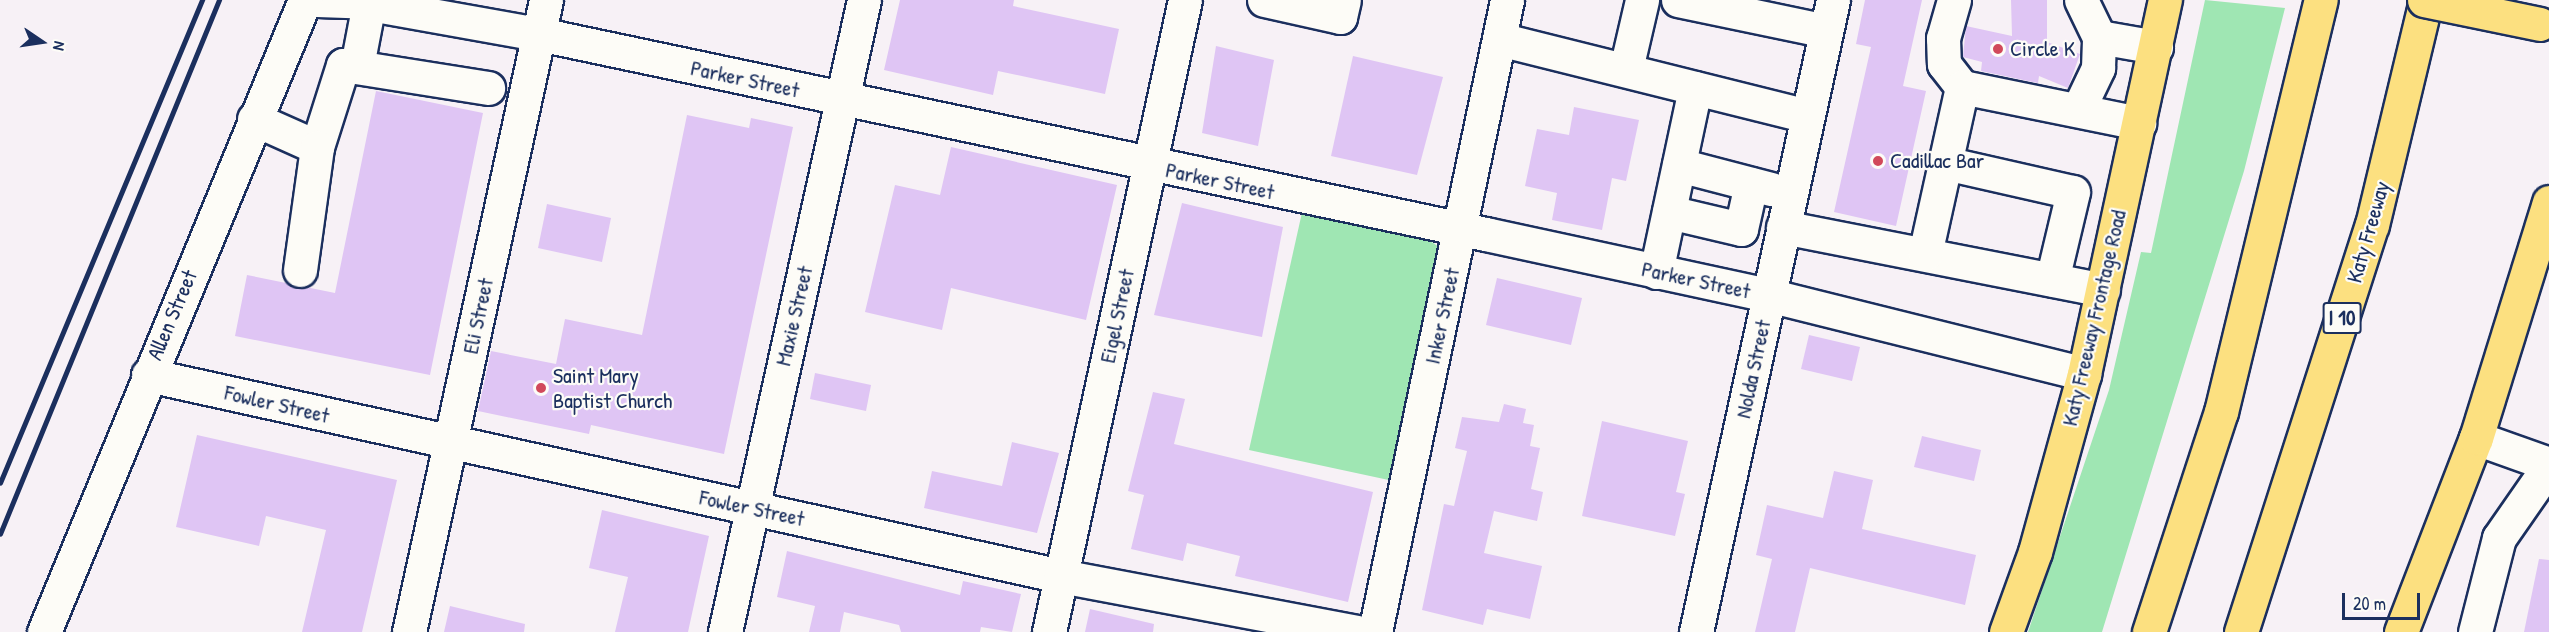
<!DOCTYPE html>
<style>
body{margin:0}
#map{position:relative;width:2549px;height:632px;overflow:hidden;background:#f7f1f6;font-family:"Patrick Hand",sans-serif}
div>[style]{position:absolute}
[style*='--x']{left:calc(var(--x)*1px);top:calc(var(--y)*1px);width:calc(var(--w)*1px);rotate:calc(var(--a)*1deg)}
.green>*{inset:0;background:#9fe6b3}
.building>*{inset:0;background:#dfc5f4}
.roads{filter:drop-shadow(2px 0 #1b2f5e) drop-shadow(-2px 0 #1b2f5e) drop-shadow(0 2px #1b2f5e) drop-shadow(0 -2px #1b2f5e)}
.minor>*{height:33px;margin:-16.5px;padding:0 16.5px;transform-origin:16.5px;border-radius:16.5px;background:#fdfcf7}
.major>*{height:33px;margin:-16.5px;padding:0 16.5px;transform-origin:16.5px;border-radius:16.5px;background:#fce080}
.highway>*{height:33px;margin:-16.5px;padding:0 16.5px;transform-origin:16.5px;border-radius:16.5px;background:#fce080}
.rail>*{height:4.5px;margin:-2.25px;padding:0 2.25px;transform-origin:2.25px;border-radius:2.25px;background:#1b2f5e}
.bridges{filter:drop-shadow(2px 0 #1b2f5e) drop-shadow(-2px 0 #1b2f5e) drop-shadow(0 2px #1b2f5e) drop-shadow(0 -2px #1b2f5e)}
.major-bridge>*{height:33px;margin:-16.5px;padding:0 16.5px;transform-origin:16.5px;border-radius:16.5px;background:#fce080}
.dots>*{width:16px;height:16px;translate:-50% -50%;box-sizing:border-box;border:3px solid #fdfcf7;border-radius:50%}
span{translate:-50% -50%;white-space:nowrap;text-align:center;line-height:1.15;-webkit-text-stroke:4.5px #fdfcf7;paint-order:stroke}
.shield-label span{padding:2px 4px;background:#fdfcf7;border:2px solid;border-radius:4px;-webkit-text-stroke-width:0}
.shield-label{font-size:21px;color:#1b2f5e;font-weight:700}
.poi-label{font-size:22px;color:#1b2f5e}
.left{translate:0 -50%;text-align:left}
.street-label{font-size:22px;color:#1b2f5e}
.north{position:absolute;left:12px;top:12px;width:60px;height:60px;-webkit-text-stroke:4px #fdfcf7;paint-order:stroke;rotate:103deg;font-size:16px;font-weight:700;line-height:24px;text-align:center;color:#1b2f5e}
.north::after{content:'';display:block;margin:auto;width:21px;height:27px;background:#1b2f5e;clip-path:polygon(50% 0,100% 100%,50% 72%,0 100%)}
.scale{position:absolute;left:2342px;top:593px;width:78px;height:27px;box-sizing:border-box;border:3px solid #1b2f5e;border-top:0;padding-left:8px;font-size:18px;line-height:21px;white-space:nowrap;color:#1b2f5e;-webkit-text-stroke:4px #fdfcf7;paint-order:stroke}
</style>
<div id="map">
<div class="green">
<i style="clip-path:polygon(2205px 0,2285px 8px,2244px 171px,2102px 632px,2028px 632px,2109px 390px,2141px 252px,2151px 253px)"></i>
<i style="clip-path:polygon(1303px 208px,1420px 234px,1442px 249px,1398px 482px,1249px 450px)"></i>
</div>
<div class="building">
<i style="clip-path:polygon(900px 0,1014px 0,1013px 6px,1119px 29px,1105px 94px,998px 71px,993px 95px,884px 70px)"></i>
<i style="clip-path:polygon(1865px 0,1922px 0,1903px 86px,1926px 91px,1896px 226px,1834px 212px,1871px 47px,1856px 44px)"></i>
<i style="clip-path:polygon(2011px 0,2047px 0,2047px 42px,2080px 54px,2068px 88px,2039px 76px,2038px 83px,1981px 71px,1982px 62px,1963px 57px,1966px 26px,2012px 36px)"></i>
<i style="clip-path:polygon(1216px 46px,1274px 60px,1258px 146px,1202px 133px)"></i>
<i style="clip-path:polygon(1353px 56px,1443px 77px,1417px 175px,1331px 156px)"></i>
<i style="clip-path:polygon(376px 91px,483px 113px,430px 375px,235px 336px,247px 275px,335px 293px)"></i>
<i style="clip-path:polygon(1574px 107px,1639px 120px,1626px 181px,1612px 178px,1602px 230px,1552px 220px,1557px 193px,1525px 186px,1537px 129px,1569px 135px)"></i>
<i style="clip-path:polygon(687px 115px,749px 128px,751px 118px,793px 127px,724px 454px,591px 425px,589px 434px,478px 411px,491px 351px,556px 364px,565px 319px,642px 335px)"></i>
<i style="clip-path:polygon(951px 147px,1117px 185px,1086px 320px,951px 288px,942px 330px,865px 312px,895px 185px,940px 195px)"></i>
<i style="clip-path:polygon(1182px 203px,1283px 227px,1262px 337px,1154px 315px)"></i>
<i style="clip-path:polygon(547px 204px,611px 218px,602px 262px,538px 248px)"></i>
<i style="clip-path:polygon(1497px 278px,1582px 298px,1571px 345px,1486px 325px)"></i>
<i style="clip-path:polygon(1809px 335px,1860px 347px,1852px 381px,1801px 369px)"></i>
<i style="clip-path:polygon(815px 373px,871px 385px,866px 411px,810px 399px)"></i>
<i style="clip-path:polygon(1153px 392px,1185px 399px,1174px 444px,1373px 492px,1348px 602px,1235px 576px,1240px 556px,1187px 543px,1183px 561px,1131px 549px,1144px 495px,1128px 491px)"></i>
<i style="clip-path:polygon(1504px 404px,1526px 409px,1523px 423px,1534px 425px,1530px 446px,1540px 448px,1531px 489px,1543px 492px,1537px 521px,1494px 511px,1484px 553px,1542px 566px,1530px 619px,1487px 609px,1483px 625px,1422px 610px,1444px 504px,1454px 506px,1467px 451px,1455px 448px,1462px 417px,1499px 422px)"></i>
<i style="clip-path:polygon(1602px 421px,1688px 441px,1676px 492px,1685px 494px,1675px 536px,1582px 516px)"></i>
<i style="clip-path:polygon(197px 435px,397px 480px,362px 632px,302px 632px,326px 530px,266px 516px,259px 546px,176px 527px)"></i>
<i style="clip-path:polygon(1922px 436px,1981px 450px,1974px 481px,1914px 467px)"></i>
<i style="clip-path:polygon(1012px 442px,1059px 453px,1037px 533px,924px 508px,932px 471px,1002px 486px)"></i>
<i style="clip-path:polygon(1834px 471px,1873px 480px,1862px 529px,1976px 555px,1965px 605px,1810px 568px,1795px 632px,1755px 632px,1772px 559px,1756px 555px,1767px 505px,1823px 518px)"></i>
<i style="clip-path:polygon(602px 510px,709px 536px,688px 632px,615px 632px,628px 577px,589px 568px)"></i>
<i style="clip-path:polygon(787px 551px,960px 595px,963px 581px,1021px 594px,1012px 632px,981px 627px,980px 632px,901px 632px,899px 625px,844px 612px,840px 632px,809px 632px,815px 606px,777px 597px)"></i>
<i style="clip-path:polygon(2539px 559px,2549px 560px,2549px 632px,2524px 632px)"></i>
<i style="clip-path:polygon(450px 606px,525px 624px,524px 632px,444px 632px)"></i>
<i style="clip-path:polygon(1090px 609px,1154px 624px,1153px 632px,1085px 632px)"></i>
</div>
<div class="roads">
<div class="minor">
<i style="--x:317;--y:0;--w:36;--a:2"></i>
<i style="--x:353;--y:1;--w:189;--a:10.1"></i>
<i style="--x:539;--y:34;--w:968;--a:11.93"></i>
<i style="--x:1486;--y:234;--w:289;--a:12.2"></i>
<i style="--x:1768;--y:295;--w:326;--a:14"></i>
<i style="--x:1264;--y:0;--w:78;--a:12.6"></i>
<i style="--x:1340;--y:17;--w:17;--a:-77"></i>
<i style="--x:1678;--y:0;--w:151;--a:11.8"></i>
<i style="--x:1954;--y:0;--w:40;--a:106"></i>
<i style="--x:1943;--y:38;--w:26;--a:88"></i>
<i style="--x:1944;--y:64;--w:29;--a:52"></i>
<i style="--x:1962;--y:87;--w:181;--a:11.5"></i>
<i style="--x:2099;--y:37;--w:58;--a:10"></i>
<i style="--x:1499;--y:39;--w:317;--a:14"></i>
<i style="--x:357;--y:66;--w:64;--a:-79.2"></i>
<i style="--x:1626;--y:69;--w:71;--a:-76.9"></i>
<i style="--x:2078;--y:110;--w:47;--a:-64.5"></i>
<i style="--x:2098;--y:68;--w:31;--a:-88"></i>
<i style="--x:2099;--y:37;--w:41;--a:-115.9"></i>
<i style="--x:254;--y:119;--w:69;--a:24"></i>
<i style="--x:317;--y:147;--w:86;--a:-72.4"></i>
<i style="--x:343;--y:65;--w:147;--a:9"></i>
<i style="--x:1945;--y:163;--w:131;--a:12.8"></i>
<i style="--x:2073;--y:192;--w:90;--a:103.4"></i>
<i style="--x:1679;--y:165;--w:95;--a:14.6"></i>
<i style="--x:1669;--y:212;--w:74;--a:13.3"></i>
<i style="--x:1741;--y:229;--w:46;--a:-77.5"></i>
<i style="--x:1783;--y:227;--w:326;--a:11.1"></i>
<i style="--x:1925;--y:254;--w:171;--a:-77.5"></i>
<i style="--x:300;--y:270;--w:124;--a:-82.1"></i>
<i style="--x:1656;--y:272;--w:188;--a:-78"></i>
<i style="--x:148;--y:375;--w:935;--a:12.42"></i>
<i style="--x:1061;--y:576;--w:301;--a:10.7"></i>
<i style="--x:2476;--y:438;--w:77;--a:19.6"></i>
<i style="--x:44;--y:632;--w:684;--a:-67.56"></i>
<i style="--x:409;--y:632;--w:647;--a:-77.77"></i>
<i style="--x:725;--y:632;--w:647;--a:-77.6"></i>
<i style="--x:1049;--y:632;--w:646;--a:-77.86"></i>
<i style="--x:1375;--y:632;--w:646;--a:-78.2"></i>
<i style="--x:1696;--y:632;--w:647;--a:-77.77"></i>
<i style="--x:2475;--y:632;--w:97;--a:-75.7"></i>
<i style="--x:2499;--y:538;--w:88;--a:-55.2"></i>
</div>
<div class="major">
<i style="--x:2006;--y:632;--w:85;--a:-70.1"></i>
<i style="--x:2035;--y:552;--w:185;--a:-74.6"></i>
<i style="--x:2084;--y:374;--w:383;--a:-77.8"></i>
<i style="--x:2401;--y:632;--w:208;--a:-68.9"></i>
<i style="--x:2476;--y:438;--w:247;--a:-72.8"></i>
</div>
<div class="highway">
<i style="--x:2149;--y:632;--w:231;--a:-71.9"></i>
<i style="--x:2221;--y:412;--w:424;--a:-76.4"></i>
<i style="--x:2241;--y:632;--w:428;--a:-72.2"></i>
<i style="--x:2372;--y:225;--w:231;--a:-76.5"></i>
</div>
</div>
<div class="rail">
<i style="--x:0;--y:483;--w:524;--a:-67.3"></i>
<i style="--x:0;--y:534;--w:577;--a:-67.7"></i>
</div>
<div class="bridges">
<div class="major-bridge">
<i style="--x:2424;--y:0;--w:118;--a:11.7"></i>
</div>
</div>
<div class="dots">
<i style="left:1998px;top:49px;background:#d1495b"></i>
<i style="left:1878px;top:161px;background:#d1495b"></i>
<i style="left:541px;top:388px;background:#d1495b"></i>
</div>
<div class="shield-label">
<span style="left:2342px;top:318px">I 10</span>
</div>
<div class="poi-label">
<span class="left" style="left:2010px;top:49px">Circle K</span>
<span class="left" style="left:1890px;top:161px">Cadillac Bar</span>
<span class="left" style="left:553px;top:388px">Saint Mary<br>Baptist Church</span>
</div>
<div class="street-label">
<span style="left:745px;top:79px;rotate:12deg">Parker Street</span>
<span style="left:1220px;top:181px;rotate:12deg">Parker Street</span>
<span style="left:2368px;top:232px;rotate:-74deg">Katy Freeway</span>
<span style="left:1696px;top:280px;rotate:12deg">Parker Street</span>
<span style="left:172px;top:315px;rotate:-67deg">Allen Street</span>
<span style="left:478px;top:316px;rotate:-78deg">Eli Street</span>
<span style="left:794px;top:316px;rotate:-77deg">Maxie Street</span>
<span style="left:1117px;top:316px;rotate:-78deg">Eigel Street</span>
<span style="left:1442px;top:316px;rotate:-78deg">Inker Street</span>
<span style="left:2094px;top:318px;rotate:-77deg">Katy Freeway Frontage Road</span>
<span style="left:1753px;top:369px;rotate:-78deg">Nolda Street</span>
<span style="left:277px;top:404px;rotate:13deg">Fowler Street</span>
<span style="left:752px;top:508px;rotate:12deg">Fowler Street</span>
</div>
<div class="north">N</div>
<div class="scale">20 m</div>
</div>
